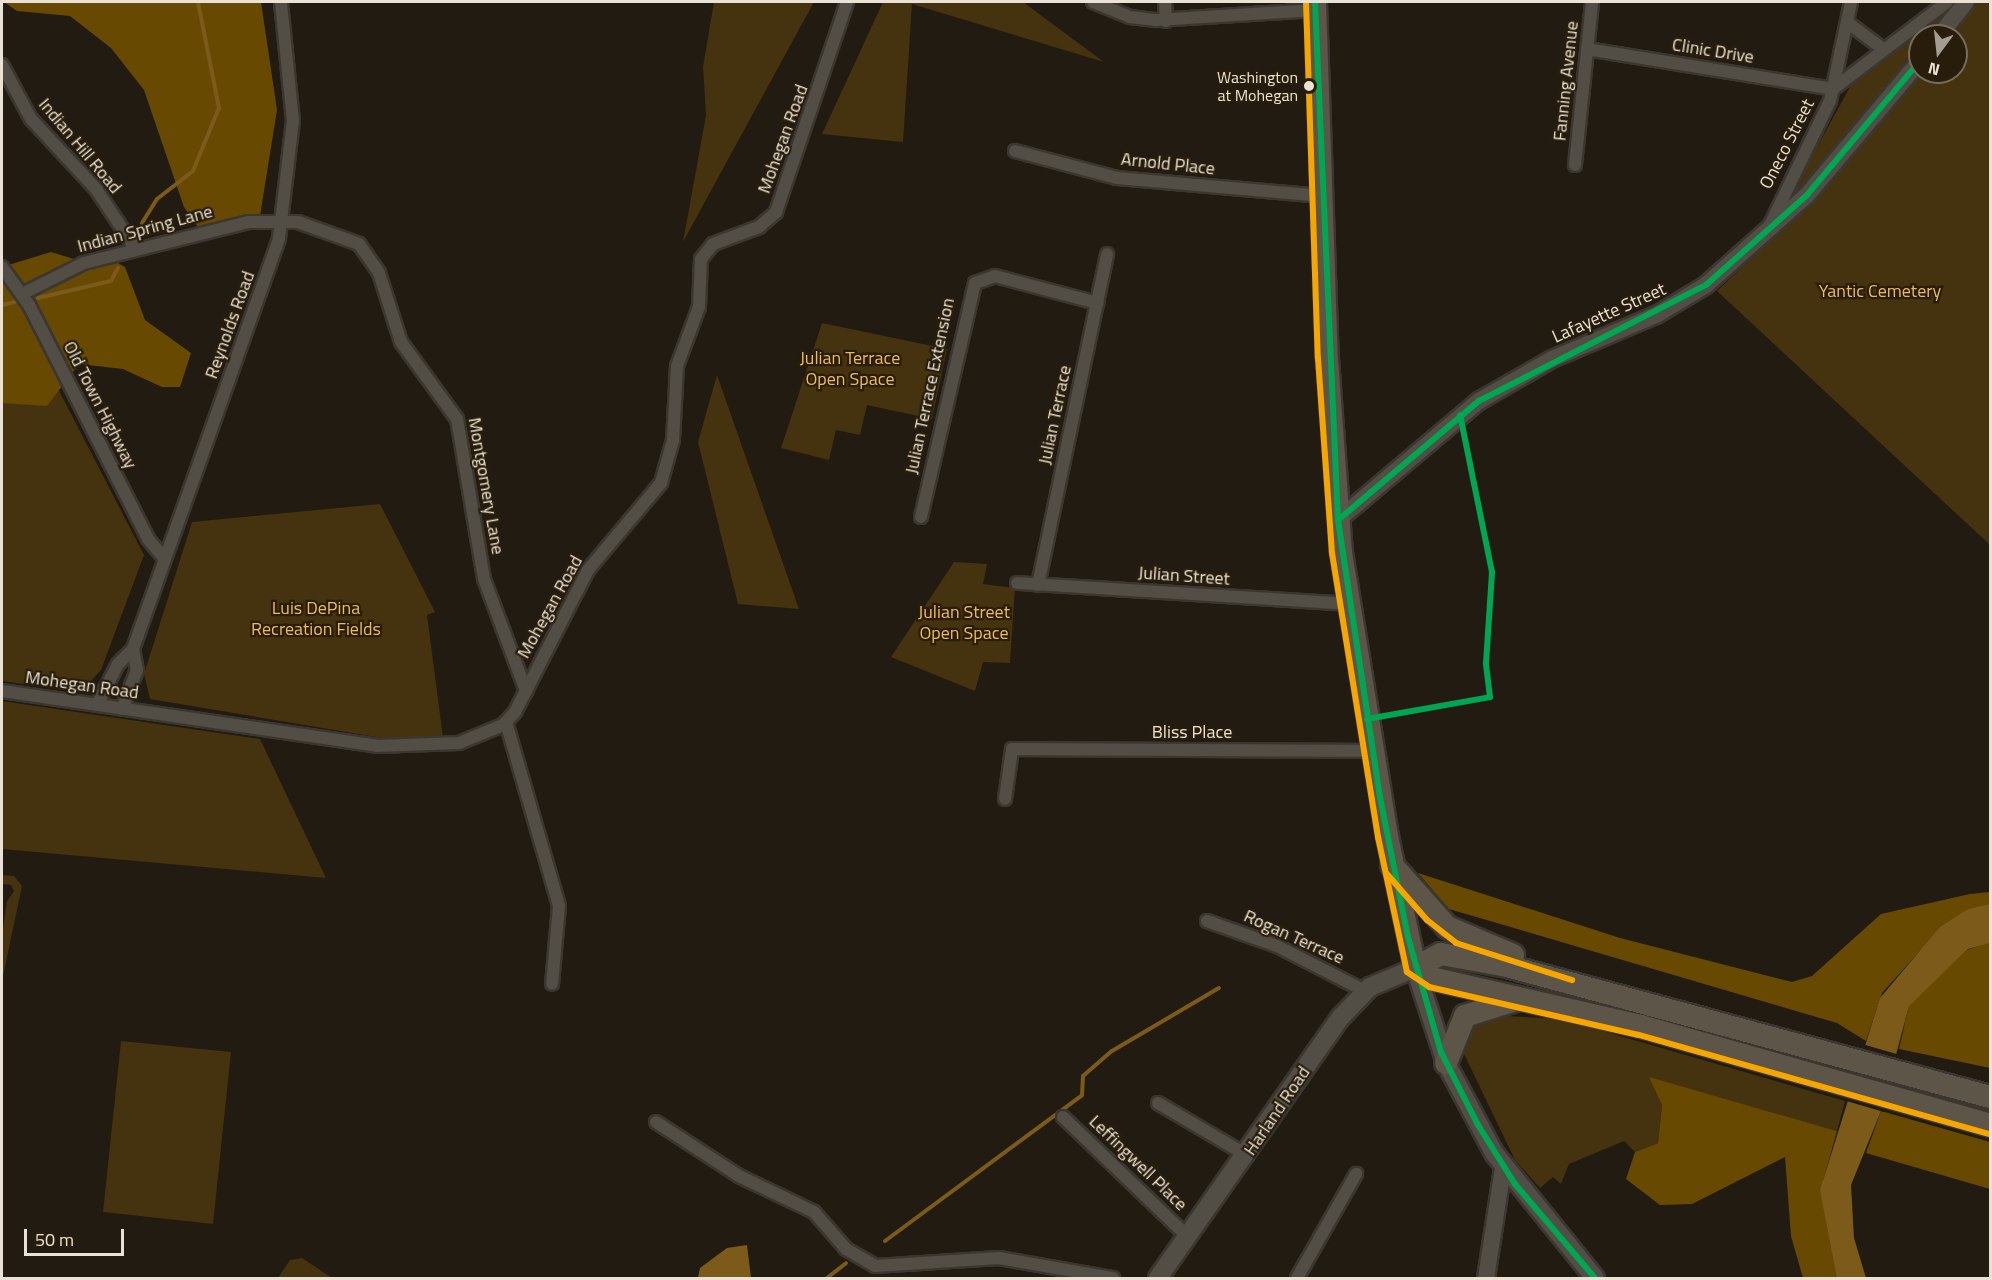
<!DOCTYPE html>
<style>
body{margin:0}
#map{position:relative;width:1992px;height:1280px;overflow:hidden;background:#211b11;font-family:"Titillium Web",sans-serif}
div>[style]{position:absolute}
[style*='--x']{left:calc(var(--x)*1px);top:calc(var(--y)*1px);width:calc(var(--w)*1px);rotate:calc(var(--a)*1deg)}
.green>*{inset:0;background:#45320e}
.forest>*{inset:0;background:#684902}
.water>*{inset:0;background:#7b5a1a}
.pier>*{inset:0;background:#211b11}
.stream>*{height:4px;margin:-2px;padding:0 2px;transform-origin:2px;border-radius:2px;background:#7b5a1a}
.roads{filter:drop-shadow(2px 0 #3b3730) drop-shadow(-2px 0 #3b3730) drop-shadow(0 2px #3b3730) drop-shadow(0 -2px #3b3730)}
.minor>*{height:12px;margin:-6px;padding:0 6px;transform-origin:6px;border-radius:6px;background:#524d45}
.tertiary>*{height:16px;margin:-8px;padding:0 8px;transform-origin:8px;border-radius:8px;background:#524d45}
.secondary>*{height:18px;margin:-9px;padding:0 9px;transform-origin:9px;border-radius:9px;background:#524d45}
.trunk>*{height:21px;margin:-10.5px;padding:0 10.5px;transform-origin:10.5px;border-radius:10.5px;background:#5c5548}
.motorway>*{height:22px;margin:-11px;padding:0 11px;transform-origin:11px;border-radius:11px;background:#5d5547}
.bus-1>*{height:6px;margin:-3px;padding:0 3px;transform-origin:3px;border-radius:3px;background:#00a651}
.bus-2>*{height:6px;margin:-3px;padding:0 3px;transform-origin:3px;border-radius:3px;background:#f7a600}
.dots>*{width:16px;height:16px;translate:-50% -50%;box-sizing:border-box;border:3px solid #281d0a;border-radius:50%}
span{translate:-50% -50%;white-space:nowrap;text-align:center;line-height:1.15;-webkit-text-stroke:4.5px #281d0a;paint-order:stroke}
.bus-label{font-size:16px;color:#eae2d6}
.right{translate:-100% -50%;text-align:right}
.street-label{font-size:18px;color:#eae2d6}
.park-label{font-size:18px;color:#efbb5e}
.frame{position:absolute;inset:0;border:3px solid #eae2d6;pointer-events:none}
.north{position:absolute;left:1908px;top:24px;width:60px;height:60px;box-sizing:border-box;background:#281d0a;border:2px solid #766c5c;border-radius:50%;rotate:195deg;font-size:16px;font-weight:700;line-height:24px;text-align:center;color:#eae2d6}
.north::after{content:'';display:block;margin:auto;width:21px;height:27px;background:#a49c91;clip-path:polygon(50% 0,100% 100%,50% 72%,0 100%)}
.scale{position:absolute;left:24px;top:1229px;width:100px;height:27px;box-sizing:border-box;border:3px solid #eae2d6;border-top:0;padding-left:8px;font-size:18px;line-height:21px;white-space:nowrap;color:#eae2d6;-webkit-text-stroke:4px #281d0a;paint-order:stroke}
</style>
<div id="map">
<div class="green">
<i style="clip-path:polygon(714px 2px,814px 2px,683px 242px,706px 115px,703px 67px)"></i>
<i style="clip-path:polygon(883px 2px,1023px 2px,1104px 62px,912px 4px,903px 142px,822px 134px)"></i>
<i style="clip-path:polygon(1977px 2px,1990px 2px,1990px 545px,1717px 291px,1813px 200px,1924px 72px,1956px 72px,1956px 36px,1952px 36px)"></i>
<i style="clip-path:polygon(1945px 10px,1929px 36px,1920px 36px,1920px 47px,1885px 93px,1788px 200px,1851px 85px)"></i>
<i style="clip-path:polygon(2px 292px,23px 321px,144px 555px,101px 670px,81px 692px,2px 681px)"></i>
<i style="clip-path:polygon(822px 323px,947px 349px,932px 419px,867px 405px,860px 435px,836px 430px,829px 460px,781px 448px)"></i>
<i style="clip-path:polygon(717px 375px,799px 609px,738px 604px,698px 442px)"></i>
<i style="clip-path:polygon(380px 504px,435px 612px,427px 615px,443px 737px,382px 738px,150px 699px,144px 674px,192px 522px)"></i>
<i style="clip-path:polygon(954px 562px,987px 564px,983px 584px,1015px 588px,1010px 663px,983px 662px,975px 691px,891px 657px)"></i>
<i style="clip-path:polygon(2px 701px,260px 739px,326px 878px,2px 849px)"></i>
<i style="clip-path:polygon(2px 875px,14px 876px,22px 886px,2px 981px,2px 935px,7px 901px,14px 891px,11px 885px,2px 884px)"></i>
<i style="clip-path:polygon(1490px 1015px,1561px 1019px,1845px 1101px,1837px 1131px,1650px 1078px,1662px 1105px,1658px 1143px,1635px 1152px,1624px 1141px,1569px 1164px,1561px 1184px,1553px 1177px,1540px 1188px,1515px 1160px,1464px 1054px,1465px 1030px)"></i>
<i style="clip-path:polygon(121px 1041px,231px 1052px,213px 1224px,103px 1212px)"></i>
<i style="clip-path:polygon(302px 1258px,332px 1278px,278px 1278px,290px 1260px)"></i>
</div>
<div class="forest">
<i style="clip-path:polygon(4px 2px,261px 2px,277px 110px,259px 222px,205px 237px,184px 207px,144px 90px,111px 48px,70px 16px,17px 11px)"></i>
<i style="clip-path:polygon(51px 252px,97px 266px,116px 262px,125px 267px,145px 320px,191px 353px,180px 387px,162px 387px,123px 369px,79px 364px,47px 406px,2px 403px,2px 267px)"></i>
<i style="clip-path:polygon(1418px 873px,1620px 938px,1792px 982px,1812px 976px,1881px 914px,1970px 894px,1990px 892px,1990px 905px,1968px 909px,1919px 952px,1882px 993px,1866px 1041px,1837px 1023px,1449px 909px)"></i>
<i style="clip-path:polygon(1990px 942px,1990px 1068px,1899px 1049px,1909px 1005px,1967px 950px)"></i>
<i style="clip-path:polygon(1649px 1077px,1837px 1131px,1823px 1181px,1838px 1278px,1803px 1278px,1791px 1236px,1785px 1157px,1692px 1204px,1660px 1205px,1626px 1179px,1635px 1152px,1658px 1143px,1662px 1105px)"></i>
<i style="clip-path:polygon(1881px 1111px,1990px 1142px,1990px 1189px,1866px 1153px)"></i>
</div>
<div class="water">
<i style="clip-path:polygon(1990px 904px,1990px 943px,1968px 949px,1909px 1006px,1881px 1111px,1851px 1185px,1854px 1238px,1866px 1278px,1837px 1278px,1820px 1190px,1880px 998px,1940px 927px,1968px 909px)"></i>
<i style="clip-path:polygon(747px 1245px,751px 1278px,698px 1278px,700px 1268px,727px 1248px)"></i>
</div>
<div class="pier">
<i style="clip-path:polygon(1862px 1044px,1900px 1055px,1884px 1112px,1843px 1100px)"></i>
</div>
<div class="stream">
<i style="--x:142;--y:223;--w:28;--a:-58"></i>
<i style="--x:157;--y:199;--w:46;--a:-37.9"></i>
<i style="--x:193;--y:171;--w:68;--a:-67.6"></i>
<i style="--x:219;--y:108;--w:108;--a:-101.2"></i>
<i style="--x:38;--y:298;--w:75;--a:-13.1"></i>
<i style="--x:111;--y:281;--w:15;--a:-62"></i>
<i style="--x:2;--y:305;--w:13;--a:-13"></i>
<i style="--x:885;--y:1241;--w:245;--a:-36.5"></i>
<i style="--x:1082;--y:1095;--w:19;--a:-87"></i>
<i style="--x:1083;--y:1076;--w:38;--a:-41"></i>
<i style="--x:1112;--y:1051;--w:124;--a:-30.5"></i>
<i style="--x:827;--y:1278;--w:24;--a:-38"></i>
</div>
<div class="roads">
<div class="minor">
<i style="--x:1093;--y:2;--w:40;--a:22"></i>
<i style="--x:1130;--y:17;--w:26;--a:7"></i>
<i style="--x:1156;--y:20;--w:160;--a:-3.6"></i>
<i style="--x:1165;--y:2;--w:19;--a:87"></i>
<i style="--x:1847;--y:22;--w:45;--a:36.9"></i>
<i style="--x:1587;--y:49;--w:249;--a:9.2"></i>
<i style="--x:1833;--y:89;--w:143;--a:-37.3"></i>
<i style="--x:2;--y:65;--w:61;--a:61.8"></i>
<i style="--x:31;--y:119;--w:96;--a:47.1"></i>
<i style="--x:96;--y:189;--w:71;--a:56.5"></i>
<i style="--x:1015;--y:151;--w:106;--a:14.8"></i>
<i style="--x:1117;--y:178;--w:206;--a:5"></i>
<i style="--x:1575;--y:165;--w:164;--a:-84"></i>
<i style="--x:1768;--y:229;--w:142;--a:-64.2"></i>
<i style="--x:1830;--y:101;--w:101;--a:-78"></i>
<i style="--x:2;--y:267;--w:47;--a:54.6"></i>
<i style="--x:29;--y:305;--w:263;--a:63"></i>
<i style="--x:148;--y:539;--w:26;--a:50"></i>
<i style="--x:22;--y:294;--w:69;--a:-26.6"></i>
<i style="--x:84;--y:263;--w:169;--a:-14"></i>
<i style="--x:248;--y:222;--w:50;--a:0"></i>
<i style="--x:298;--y:222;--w:65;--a:19.8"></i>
<i style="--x:359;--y:244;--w:35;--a:55"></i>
<i style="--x:379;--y:273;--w:72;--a:72.3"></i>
<i style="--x:401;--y:342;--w:95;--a:54"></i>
<i style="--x:457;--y:419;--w:162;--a:80.4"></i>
<i style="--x:484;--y:579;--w:120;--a:69.4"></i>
<i style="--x:921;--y:517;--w:240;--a:-77"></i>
<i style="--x:975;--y:283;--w:21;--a:-19"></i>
<i style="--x:995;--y:276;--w:106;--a:14.8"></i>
<i style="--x:1017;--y:583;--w:333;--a:3.6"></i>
<i style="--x:1038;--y:585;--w:338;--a:-78.2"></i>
<i style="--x:2;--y:691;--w:379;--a:8.3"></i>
<i style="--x:377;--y:746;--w:82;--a:-2.1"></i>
<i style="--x:459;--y:743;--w:48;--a:-22.2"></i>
<i style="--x:503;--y:725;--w:18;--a:-47"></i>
<i style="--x:515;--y:712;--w:160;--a:-62.8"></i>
<i style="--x:588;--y:570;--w:114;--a:-50"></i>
<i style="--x:661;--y:483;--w:45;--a:-74.4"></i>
<i style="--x:673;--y:440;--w:74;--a:-86.9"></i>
<i style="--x:677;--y:366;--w:63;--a:-69.6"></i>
<i style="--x:699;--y:307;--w:48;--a:-87.6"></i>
<i style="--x:701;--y:259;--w:19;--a:-51"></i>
<i style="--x:713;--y:244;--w:49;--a:-20.3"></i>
<i style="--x:759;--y:227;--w:23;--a:-41"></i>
<i style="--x:776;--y:212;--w:222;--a:-71.3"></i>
<i style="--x:97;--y:705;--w:46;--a:-62.9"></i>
<i style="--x:118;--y:664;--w:21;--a:-45"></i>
<i style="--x:133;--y:649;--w:436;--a:-70.4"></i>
<i style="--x:279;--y:238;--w:118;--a:-83.2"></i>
<i style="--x:293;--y:121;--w:120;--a:-95.8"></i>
<i style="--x:122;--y:709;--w:42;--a:-69"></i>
<i style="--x:137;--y:670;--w:21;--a:-101"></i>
<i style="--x:506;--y:722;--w:191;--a:73.9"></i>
<i style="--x:559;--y:906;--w:78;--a:95.1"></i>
<i style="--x:1005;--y:799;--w:50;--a:-82"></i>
<i style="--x:1012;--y:749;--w:360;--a:0.3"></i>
<i style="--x:1207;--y:921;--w:74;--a:19.7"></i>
<i style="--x:1277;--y:946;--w:99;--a:27.1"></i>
<i style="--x:1158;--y:1103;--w:104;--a:30.5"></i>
<i style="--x:1063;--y:1117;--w:172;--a:43.8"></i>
<i style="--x:656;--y:1122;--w:99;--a:33"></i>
<i style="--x:739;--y:1176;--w:83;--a:25.6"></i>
<i style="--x:814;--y:1212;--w:49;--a:49.1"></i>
<i style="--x:846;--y:1249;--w:34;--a:30"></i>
<i style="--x:875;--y:1266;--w:124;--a:-3.7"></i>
<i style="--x:999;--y:1258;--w:116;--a:10"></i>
<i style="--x:1297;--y:1278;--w:120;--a:-60.4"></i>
</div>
<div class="tertiary">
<i style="--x:1939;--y:36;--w:43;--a:-51.5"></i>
<i style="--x:1338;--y:520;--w:185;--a:-40.2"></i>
<i style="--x:1479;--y:401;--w:84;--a:-29.9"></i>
<i style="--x:1552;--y:359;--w:115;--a:-23"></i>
<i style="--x:1658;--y:314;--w:56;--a:-31.1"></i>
<i style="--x:1706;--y:285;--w:135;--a:-41.7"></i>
<i style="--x:1807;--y:195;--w:175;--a:-49.9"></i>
<i style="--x:1486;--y:1278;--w:111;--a:-81.2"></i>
</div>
<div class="secondary">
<i style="--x:1158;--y:1278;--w:319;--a:-55"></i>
<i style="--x:1341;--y:1017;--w:42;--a:-46"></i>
<i style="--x:1370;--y:987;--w:49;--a:-22.9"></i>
<i style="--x:1415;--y:968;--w:100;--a:71.9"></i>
<i style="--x:1446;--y:1063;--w:102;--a:61.9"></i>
<i style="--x:1494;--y:1153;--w:161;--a:51.1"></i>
</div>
<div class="trunk">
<i style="--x:1315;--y:2;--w:356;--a:88.1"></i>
<i style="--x:1327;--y:358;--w:195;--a:85.9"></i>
<i style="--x:1341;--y:552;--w:288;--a:80.8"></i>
<i style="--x:1387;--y:836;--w:135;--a:78"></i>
</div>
<div class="motorway">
<i style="--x:1392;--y:865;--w:83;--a:48.4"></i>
<i style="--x:1447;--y:927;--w:72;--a:23"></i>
<i style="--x:1446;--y:1063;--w:51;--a:-68"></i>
<i style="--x:1465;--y:1016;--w:57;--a:-17.5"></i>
<i style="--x:1990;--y:1097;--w:500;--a:-164.83"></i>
<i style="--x:1507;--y:966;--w:67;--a:-169.7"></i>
<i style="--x:1441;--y:954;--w:30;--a:152"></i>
<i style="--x:1415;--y:968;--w:19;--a:32"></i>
<i style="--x:1431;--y:978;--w:215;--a:12.9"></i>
<i style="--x:1641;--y:1026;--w:363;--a:15.8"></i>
</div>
</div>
<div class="bus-1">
<i style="--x:1315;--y:2;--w:519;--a:87.46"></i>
<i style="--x:1338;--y:520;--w:280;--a:81.4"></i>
<i style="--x:1380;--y:797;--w:143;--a:78.7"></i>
<i style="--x:1408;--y:937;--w:120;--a:74"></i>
<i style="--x:1441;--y:1052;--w:82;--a:63.1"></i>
<i style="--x:1478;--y:1125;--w:70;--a:57.9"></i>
<i style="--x:1515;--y:1184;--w:123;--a:49.6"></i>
<i style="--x:1338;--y:520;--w:185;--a:-40.2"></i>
<i style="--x:1479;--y:401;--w:255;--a:-27.1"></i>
<i style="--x:1706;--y:285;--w:135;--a:-41.7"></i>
<i style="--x:1807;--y:195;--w:175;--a:-49.9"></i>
<i style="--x:1367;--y:719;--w:125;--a:-10.1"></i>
<i style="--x:1490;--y:697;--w:34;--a:-97"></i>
<i style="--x:1486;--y:663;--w:91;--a:-86.2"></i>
<i style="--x:1492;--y:572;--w:160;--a:-101.5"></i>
</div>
<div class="bus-2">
<i style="--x:1306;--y:2;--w:356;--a:88.1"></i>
<i style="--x:1318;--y:358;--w:196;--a:85.9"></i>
<i style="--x:1332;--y:553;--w:288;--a:80.8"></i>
<i style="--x:1378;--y:837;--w:138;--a:77.9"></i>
<i style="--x:1407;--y:972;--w:27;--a:34"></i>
<i style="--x:1429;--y:987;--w:215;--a:12.9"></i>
<i style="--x:1639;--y:1035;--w:363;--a:15.8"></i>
<i style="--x:1387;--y:874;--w:61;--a:49"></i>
<i style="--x:1427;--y:920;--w:37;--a:38"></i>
<i style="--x:1456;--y:943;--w:122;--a:17.7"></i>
</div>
<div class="dots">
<i style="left:1309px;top:86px;background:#eae2d6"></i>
</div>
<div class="bus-label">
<span class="right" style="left:1298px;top:86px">Washington<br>at Mohegan</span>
</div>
<div class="street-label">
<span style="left:1713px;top:51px;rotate:9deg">Clinic Drive</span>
<span style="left:1566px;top:81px;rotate:-84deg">Fanning Avenue</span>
<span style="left:783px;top:139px;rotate:-70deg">Mohegan Road</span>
<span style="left:1787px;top:144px;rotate:-63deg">Oneco Street</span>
<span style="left:80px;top:146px;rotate:50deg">Indian Hill Road</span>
<span style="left:1168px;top:164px;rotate:6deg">Arnold Place</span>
<span style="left:145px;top:229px;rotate:-15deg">Indian Spring Lane</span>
<span style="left:1609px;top:313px;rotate:-24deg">Lafayette Street</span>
<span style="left:230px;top:325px;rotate:-70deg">Reynolds Road</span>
<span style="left:930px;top:386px;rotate:-78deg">Julian Terrace Extension</span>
<span style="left:100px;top:405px;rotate:63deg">Old Town Highway</span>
<span style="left:1055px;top:415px;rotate:-78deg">Julian Terrace</span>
<span style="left:486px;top:486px;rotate:80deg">Montgomery Lane</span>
<span style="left:1184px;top:576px;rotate:4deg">Julian Street</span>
<span style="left:550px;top:607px;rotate:-61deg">Mohegan Road</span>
<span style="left:82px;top:685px;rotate:8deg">Mohegan Road</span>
<span style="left:1192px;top:732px">Bliss Place</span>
<span style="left:1294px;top:937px;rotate:24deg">Rogan Terrace</span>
<span style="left:1277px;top:1111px;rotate:-56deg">Harland Road</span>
<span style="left:1138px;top:1163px;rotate:44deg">Leffingwell Place</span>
</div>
<div class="park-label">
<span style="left:1880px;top:291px">Yantic Cemetery</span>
<span style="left:850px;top:369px">Julian Terrace<br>Open Space</span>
<span style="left:316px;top:619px">Luis DePina<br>Recreation Fields</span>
<span style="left:964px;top:623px">Julian Street<br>Open Space</span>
</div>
<div class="frame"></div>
<div class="north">N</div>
<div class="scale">50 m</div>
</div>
